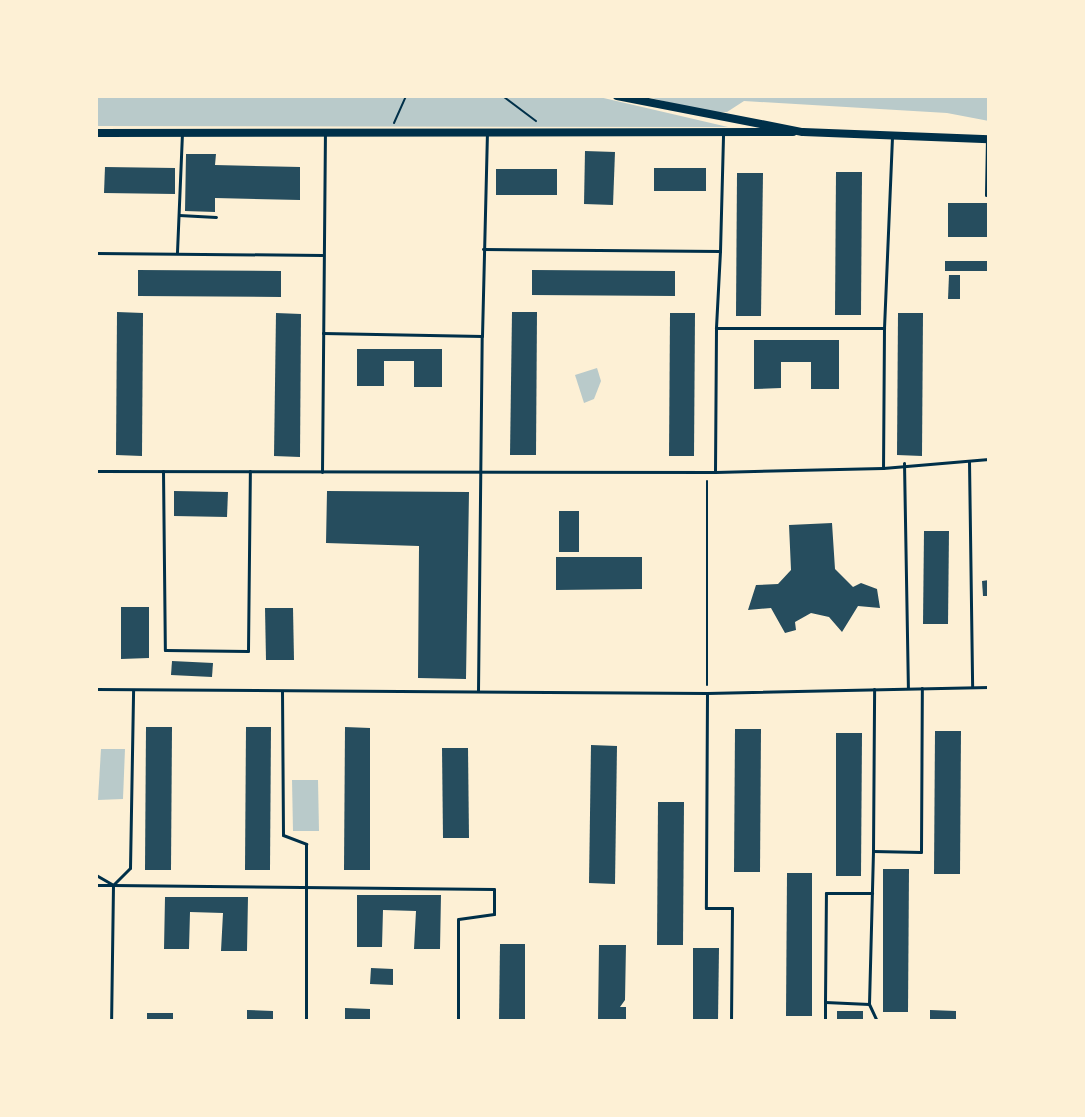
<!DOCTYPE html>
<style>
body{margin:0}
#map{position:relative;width:1085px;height:1117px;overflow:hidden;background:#fdf0d5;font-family:Helvetica,sans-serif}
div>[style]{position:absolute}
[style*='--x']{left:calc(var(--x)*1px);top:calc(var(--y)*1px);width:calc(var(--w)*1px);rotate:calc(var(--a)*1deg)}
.green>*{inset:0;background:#b9caca}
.building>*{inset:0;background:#264d5e}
.path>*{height:2px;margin:-1px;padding:0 1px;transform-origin:1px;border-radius:1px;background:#003049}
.service>*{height:3px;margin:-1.5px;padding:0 1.5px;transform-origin:1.5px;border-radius:1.5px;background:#003049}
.tertiary>*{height:8px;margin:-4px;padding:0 4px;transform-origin:4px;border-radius:4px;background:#003049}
.secondary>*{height:8px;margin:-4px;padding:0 4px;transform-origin:4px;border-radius:4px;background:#003049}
span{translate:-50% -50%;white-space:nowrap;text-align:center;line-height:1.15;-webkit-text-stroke:6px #fdf0d5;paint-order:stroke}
.frame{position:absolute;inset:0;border:98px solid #fdf0d5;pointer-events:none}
</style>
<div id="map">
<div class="green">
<i style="clip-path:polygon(96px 96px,595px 96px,728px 127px,96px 126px)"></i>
<i style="clip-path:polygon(643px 96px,989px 96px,989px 121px,947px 113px,744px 101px,727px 112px,708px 112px)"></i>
<i style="clip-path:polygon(597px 368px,601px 381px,594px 399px,584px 403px,575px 375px)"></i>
<i style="clip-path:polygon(101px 749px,125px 749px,123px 799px,98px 800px)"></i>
<i style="clip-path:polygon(292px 780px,318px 780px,319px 831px,293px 831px)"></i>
</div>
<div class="building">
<i style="clip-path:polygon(585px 151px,615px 152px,613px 205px,584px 204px)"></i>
<i style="clip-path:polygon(186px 154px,216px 154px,215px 165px,300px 167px,300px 200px,215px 198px,215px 212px,185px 211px)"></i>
<i style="clip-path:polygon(105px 167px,175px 168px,175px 194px,104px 193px)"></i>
<i style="clip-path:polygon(654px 168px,706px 168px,706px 191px,654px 191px)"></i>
<i style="clip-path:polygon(496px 169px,557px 169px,557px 195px,496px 195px)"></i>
<i style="clip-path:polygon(836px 172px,862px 172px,861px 315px,835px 315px)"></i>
<i style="clip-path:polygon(737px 173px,763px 173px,761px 316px,736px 316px)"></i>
<i style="clip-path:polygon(948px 203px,989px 203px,989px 237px,948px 237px)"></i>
<i style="clip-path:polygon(945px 261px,989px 261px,989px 271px,945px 271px)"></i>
<i style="clip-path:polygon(138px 270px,281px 271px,281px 297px,138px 296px)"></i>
<i style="clip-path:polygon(532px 270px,675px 271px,675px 296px,532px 295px)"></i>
<i style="clip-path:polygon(949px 275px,960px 275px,960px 299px,948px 299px)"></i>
<i style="clip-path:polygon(117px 312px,143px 313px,142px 456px,116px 455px)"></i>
<i style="clip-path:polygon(512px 312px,537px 312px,536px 455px,510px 455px)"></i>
<i style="clip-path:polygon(276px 313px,301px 314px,300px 457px,274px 456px)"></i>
<i style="clip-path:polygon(670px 313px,695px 313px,694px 456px,669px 456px)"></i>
<i style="clip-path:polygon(898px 313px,923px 313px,922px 456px,897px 455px)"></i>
<i style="clip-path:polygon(754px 340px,839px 340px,839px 389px,811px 389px,811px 362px,781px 362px,781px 388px,754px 389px)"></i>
<i style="clip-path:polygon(357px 349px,442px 349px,442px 387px,414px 387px,414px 361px,384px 361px,384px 386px,357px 386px)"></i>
<i style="clip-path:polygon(174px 491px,228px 492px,227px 517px,174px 516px)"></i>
<i style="clip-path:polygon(327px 491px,469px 492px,466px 679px,418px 678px,419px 546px,326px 543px)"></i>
<i style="clip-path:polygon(559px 511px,579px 511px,579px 552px,559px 552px)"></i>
<i style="clip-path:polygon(832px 523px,835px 569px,853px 587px,861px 583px,877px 589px,880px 608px,858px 606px,842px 632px,829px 617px,811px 613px,795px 622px,796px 630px,785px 633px,771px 608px,748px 610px,756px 585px,778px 584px,791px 570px,789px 525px)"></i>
<i style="clip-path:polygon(924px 531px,949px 531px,948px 624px,923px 624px)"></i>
<i style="clip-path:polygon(556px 557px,642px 557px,642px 589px,556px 590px)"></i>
<i style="clip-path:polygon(989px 580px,989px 596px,983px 596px,982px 581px)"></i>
<i style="clip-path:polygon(121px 607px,149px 607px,149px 658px,121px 659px)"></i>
<i style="clip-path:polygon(265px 608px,293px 608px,294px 660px,266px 660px)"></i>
<i style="clip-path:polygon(172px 661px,213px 663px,212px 677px,171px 675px)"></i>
<i style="clip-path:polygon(146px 727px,172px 727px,171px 870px,145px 870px)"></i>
<i style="clip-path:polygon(246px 727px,271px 727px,270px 870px,245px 870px)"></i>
<i style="clip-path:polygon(345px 727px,370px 728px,370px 870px,344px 870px)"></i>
<i style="clip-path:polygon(735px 729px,761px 729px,760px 872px,734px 872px)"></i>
<i style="clip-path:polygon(935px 731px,961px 731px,960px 874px,934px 874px)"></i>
<i style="clip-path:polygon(836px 733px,862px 733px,861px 876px,836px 876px)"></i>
<i style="clip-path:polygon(591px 745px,617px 746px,615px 884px,589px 883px)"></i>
<i style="clip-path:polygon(442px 748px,468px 748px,469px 838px,443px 838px)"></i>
<i style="clip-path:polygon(658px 802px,684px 802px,683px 945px,657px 945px)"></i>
<i style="clip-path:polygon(883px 869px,909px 869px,908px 1012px,883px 1012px)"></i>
<i style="clip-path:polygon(787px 873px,812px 873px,812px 1016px,786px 1016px)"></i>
<i style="clip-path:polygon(357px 895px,441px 895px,440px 949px,414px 949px,416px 911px,383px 910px,382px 947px,357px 947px)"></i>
<i style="clip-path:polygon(165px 897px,248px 897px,247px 951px,221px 951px,223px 913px,190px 912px,189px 949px,164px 949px)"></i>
<i style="clip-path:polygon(500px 944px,525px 944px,525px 1021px,499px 1021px)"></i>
<i style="clip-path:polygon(599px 945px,626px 945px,625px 1000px,620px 1007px,626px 1007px,626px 1021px,598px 1021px)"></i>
<i style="clip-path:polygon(693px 948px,719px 948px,718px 1021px,693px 1021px)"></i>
<i style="clip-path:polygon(371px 968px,393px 969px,393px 985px,370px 984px)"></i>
<i style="clip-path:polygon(345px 1008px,370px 1009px,370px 1021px,345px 1021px)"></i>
<i style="clip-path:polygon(247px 1010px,273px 1011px,273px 1021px,247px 1021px)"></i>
<i style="clip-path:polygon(930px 1010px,956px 1011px,956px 1021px,930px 1021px)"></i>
<i style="clip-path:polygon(837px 1011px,863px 1011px,863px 1021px,837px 1021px)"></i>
<i style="clip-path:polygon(147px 1013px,173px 1013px,173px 1021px,147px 1021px)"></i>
</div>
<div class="path">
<i style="--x:424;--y:96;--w:80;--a:0.7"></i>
<i style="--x:504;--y:97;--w:40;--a:37"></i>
<i style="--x:394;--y:123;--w:30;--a:-66"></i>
<i style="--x:707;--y:685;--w:204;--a:-90"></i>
</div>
<div class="service">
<i style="--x:986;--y:195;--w:55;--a:-89"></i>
<i style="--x:179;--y:215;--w:37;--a:3"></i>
<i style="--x:483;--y:249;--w:237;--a:0.5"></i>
<i style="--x:720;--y:251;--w:117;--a:-88.5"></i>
<i style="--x:720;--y:251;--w:77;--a:93"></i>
<i style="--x:716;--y:328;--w:168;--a:0"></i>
<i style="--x:884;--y:328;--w:191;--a:-87.6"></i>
<i style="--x:177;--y:252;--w:118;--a:-87.6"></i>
<i style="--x:96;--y:253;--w:226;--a:0.5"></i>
<i style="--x:884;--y:328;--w:140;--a:90.4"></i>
<i style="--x:883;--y:468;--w:106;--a:-4.9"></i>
<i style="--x:323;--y:333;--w:159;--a:1.1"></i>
<i style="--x:482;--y:336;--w:202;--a:-88.6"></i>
<i style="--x:969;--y:461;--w:226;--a:89.2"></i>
<i style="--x:904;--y:463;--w:225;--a:89"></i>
<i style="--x:96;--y:471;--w:619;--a:0.09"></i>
<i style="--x:715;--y:472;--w:144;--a:-89.6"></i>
<i style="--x:163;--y:471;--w:179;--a:89.4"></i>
<i style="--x:165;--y:650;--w:83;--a:0.7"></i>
<i style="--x:248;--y:651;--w:180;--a:-89.4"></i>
<i style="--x:322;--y:472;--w:337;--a:-89.5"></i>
<i style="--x:715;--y:472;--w:168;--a:-1.4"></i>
<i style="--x:96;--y:689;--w:611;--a:0.38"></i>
<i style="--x:707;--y:693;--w:282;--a:-1.2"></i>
<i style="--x:282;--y:691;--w:144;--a:89.6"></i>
<i style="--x:283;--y:835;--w:25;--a:21"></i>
<i style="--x:306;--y:844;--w:177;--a:90"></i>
<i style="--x:478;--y:691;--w:355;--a:-89.4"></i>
<i style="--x:707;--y:693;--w:215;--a:90.3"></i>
<i style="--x:706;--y:908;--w:26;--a:0"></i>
<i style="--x:732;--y:908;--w:113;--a:90.5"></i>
<i style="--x:96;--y:700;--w:11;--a:-90"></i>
<i style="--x:873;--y:851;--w:162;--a:-89.6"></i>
<i style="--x:96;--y:875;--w:20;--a:30"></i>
<i style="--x:113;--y:885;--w:24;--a:-45"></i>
<i style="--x:130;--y:868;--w:178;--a:-89"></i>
<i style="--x:96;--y:885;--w:17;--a:0"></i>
<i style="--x:113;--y:885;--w:136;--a:90.8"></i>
<i style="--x:113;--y:885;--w:381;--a:0.6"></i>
<i style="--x:494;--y:889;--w:25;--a:90"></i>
<i style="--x:494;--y:914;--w:36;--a:172"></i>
<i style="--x:458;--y:919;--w:102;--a:90"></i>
<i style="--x:825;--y:1002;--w:109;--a:-89.5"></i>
<i style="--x:826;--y:893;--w:46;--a:0"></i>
<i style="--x:869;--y:1004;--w:153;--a:-88.5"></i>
<i style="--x:873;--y:851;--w:48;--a:1.2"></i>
<i style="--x:921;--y:852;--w:164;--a:-89.7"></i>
<i style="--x:825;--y:1021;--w:19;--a:-90"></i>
<i style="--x:825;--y:1002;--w:44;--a:2.6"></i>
<i style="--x:869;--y:1004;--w:19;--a:65"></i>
</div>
<div class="tertiary">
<i style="--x:96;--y:133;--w:697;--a:-0.08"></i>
</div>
<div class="secondary">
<i style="--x:617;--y:96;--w:189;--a:11"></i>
<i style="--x:803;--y:132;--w:186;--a:2.2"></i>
</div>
<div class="frame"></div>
</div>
